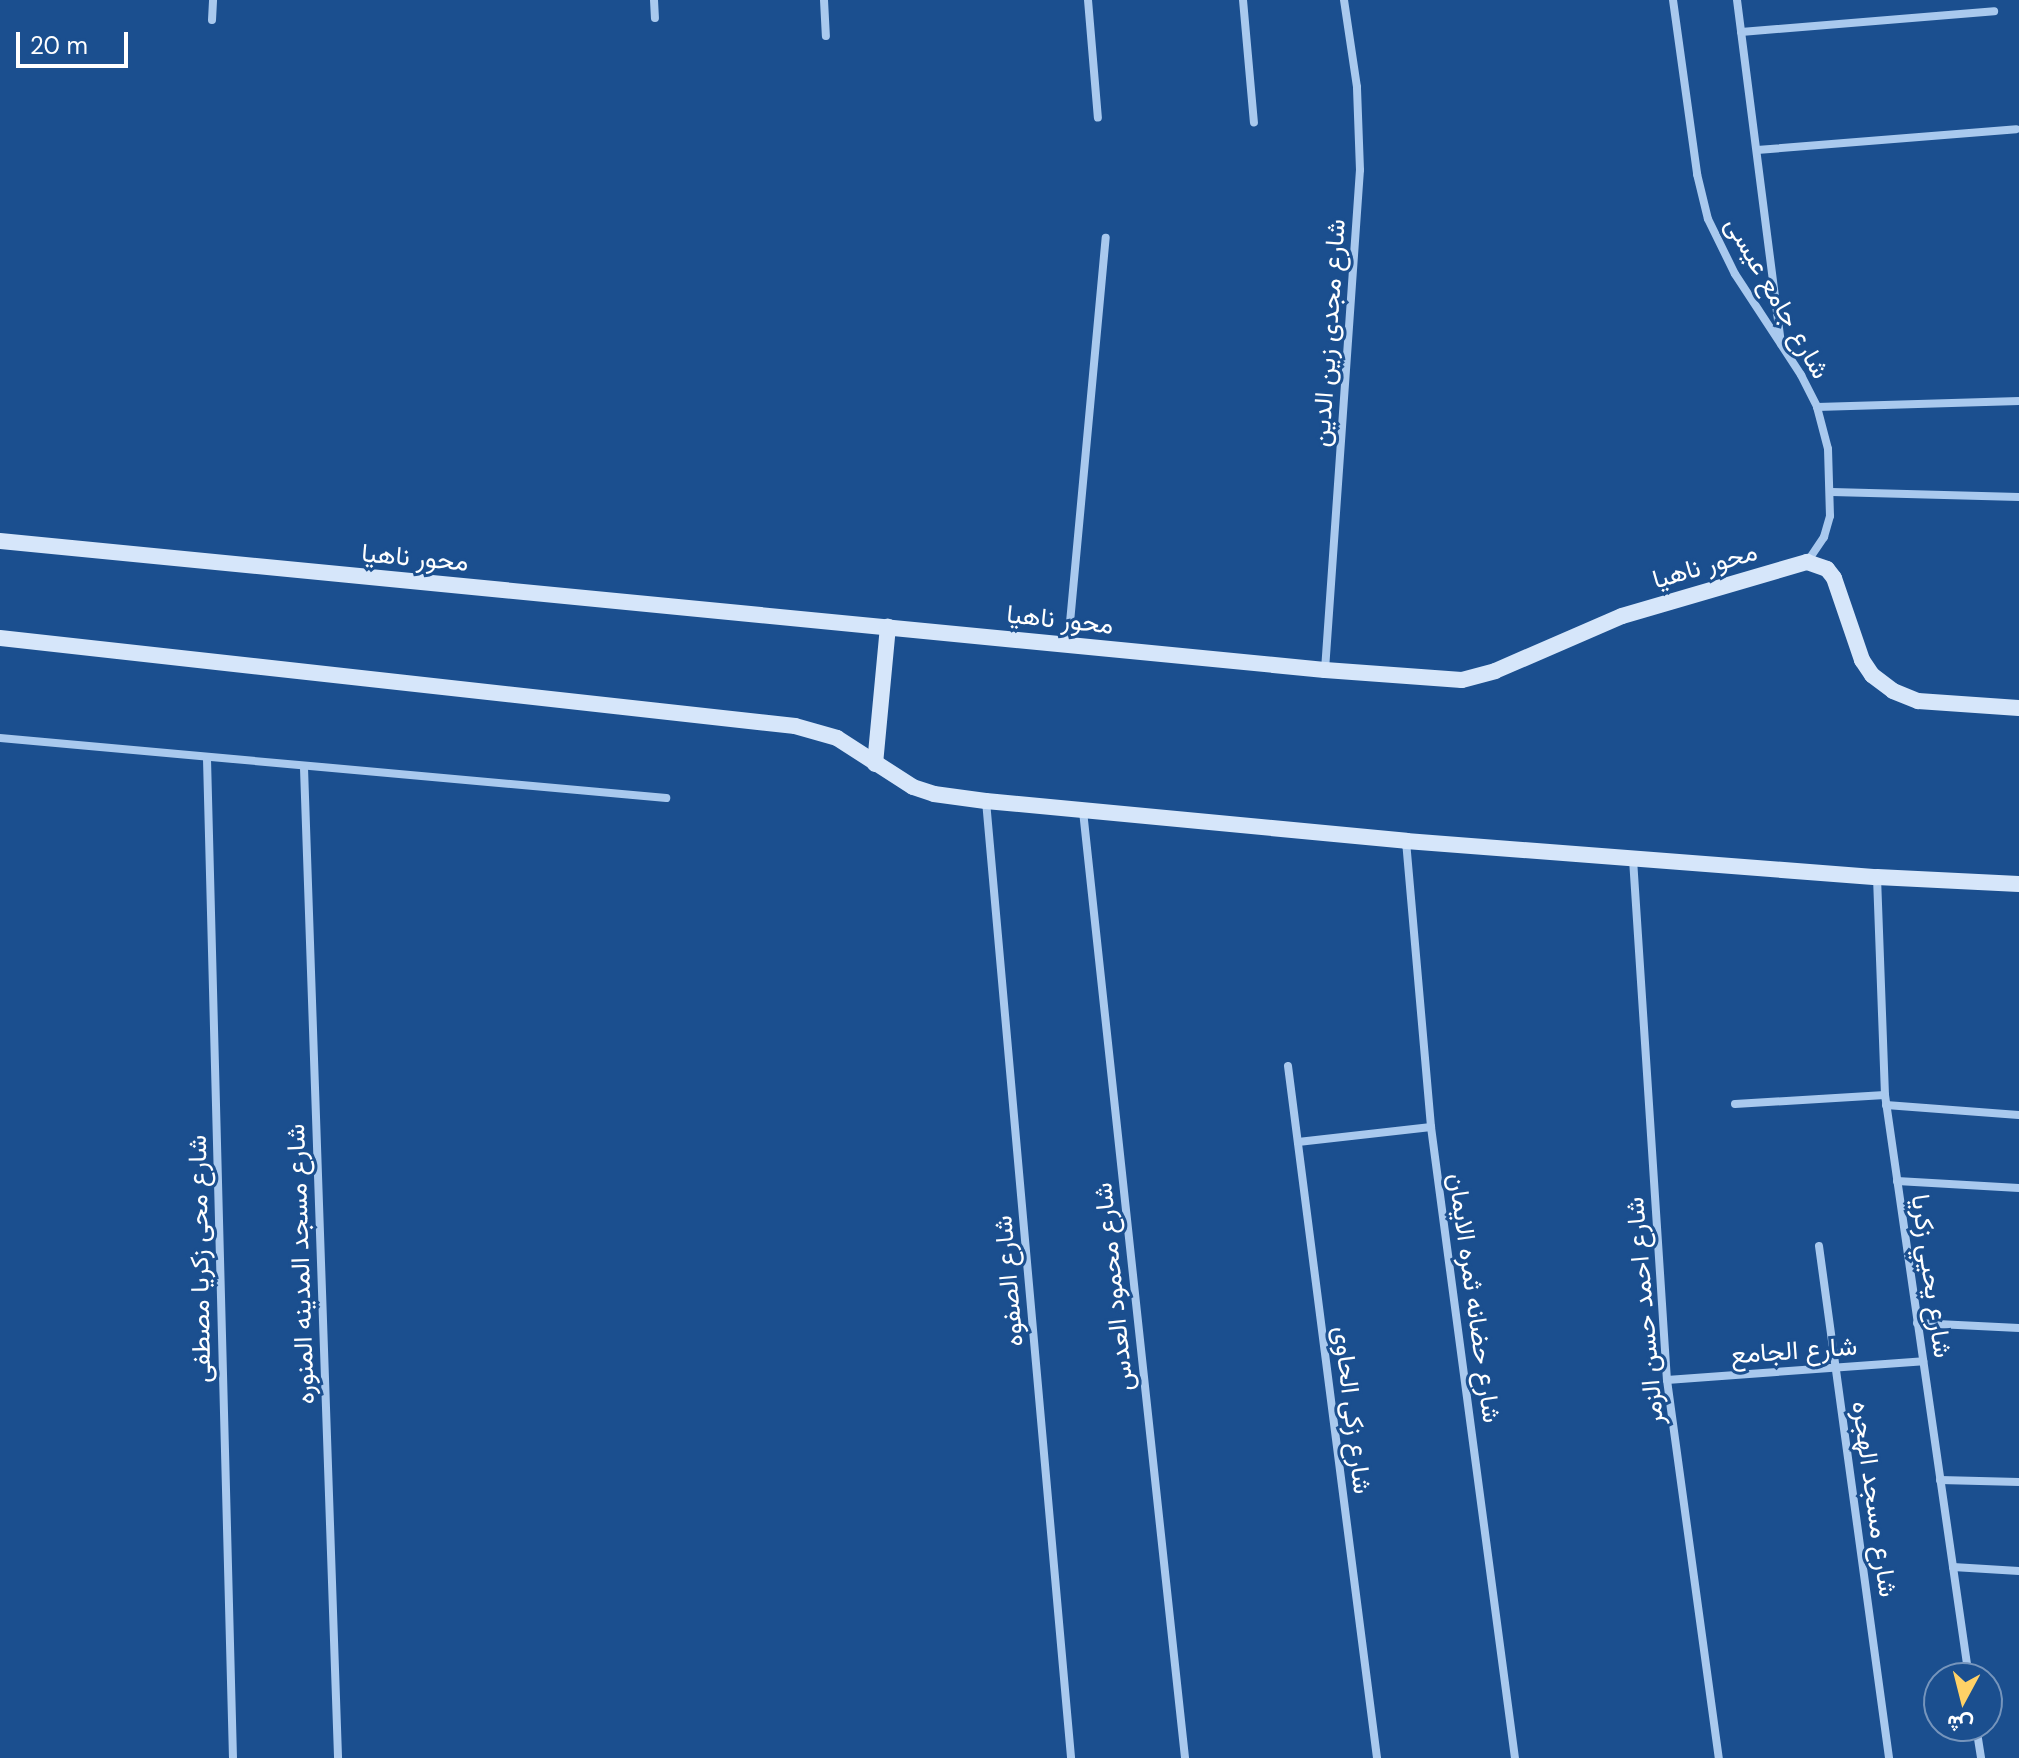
<!DOCTYPE html>
<meta charset="utf-8">
<style>
body{margin:0}
#map{position:relative;width:2019px;height:1758px;overflow:hidden;background:#1b4f8f;font-family:"DM Sans",Vazirmatn,sans-serif}
div>[style]{position:absolute}
[style*='--x']{left:calc(var(--x)*1px);top:calc(var(--y)*1px);width:calc(var(--w)*1px);rotate:calc(var(--a)*1deg)}
.minor>*{height:8px;margin:-4px;padding:0 4px;transform-origin:4px;border-radius:4px;background:#a9c9ee}
.secondary>*{height:16px;margin:-8px;padding:0 8px;transform-origin:8px;border-radius:8px;background:#d6e6fa}
span{translate:-50% -50%;white-space:nowrap;text-align:center;line-height:1.15;-webkit-text-stroke:6px #1b4f8f;paint-order:stroke}
.street-label{font-size:26px;color:#fff}
.north{position:absolute;left:1923px;top:1662px;width:80px;height:80px;box-sizing:border-box;background:#1b4f8f;border:2px solid #7695bc;border-radius:50%;rotate:187deg;font-size:22px;font-weight:700;line-height:32px;text-align:center;color:#fff}
.north::after{content:'';display:block;margin:auto;width:28px;height:36px;background:#ffd166;clip-path:polygon(50% 0,100% 100%,50% 72%,0 100%)}
.scale{position:absolute;left:16px;top:32px;width:112px;height:36px;box-sizing:border-box;border:4px solid #fff;border-top:0;padding-left:10px;font-size:24px;line-height:28px;white-space:nowrap;color:#fff;-webkit-text-stroke:6px #1b4f8f;paint-order:stroke}
</style>
<div id="map">
<div class="minor">
<i style="--x:654;--y:0;--w:18;--a:87"></i>
<i style="--x:824;--y:0;--w:36;--a:87"></i>
<i style="--x:1088;--y:0;--w:118;--a:85.2"></i>
<i style="--x:1243;--y:0;--w:123;--a:84.9"></i>
<i style="--x:1673;--y:0;--w:176;--a:82.1"></i>
<i style="--x:1697;--y:174;--w:46;--a:76.3"></i>
<i style="--x:1708;--y:219;--w:61;--a:63.9"></i>
<i style="--x:1735;--y:274;--w:121;--a:56.8"></i>
<i style="--x:1801;--y:375;--w:36;--a:63"></i>
<i style="--x:1817;--y:407;--w:43;--a:75.3"></i>
<i style="--x:1828;--y:449;--w:67;--a:88.3"></i>
<i style="--x:1830;--y:516;--w:22;--a:106"></i>
<i style="--x:1824;--y:537;--w:30;--a:124"></i>
<i style="--x:1737;--y:0;--w:347;--a:82.7"></i>
<i style="--x:212;--y:20;--w:20;--a:-87"></i>
<i style="--x:1741;--y:32;--w:254;--a:-4.7"></i>
<i style="--x:1757;--y:150;--w:260;--a:-4.6"></i>
<i style="--x:1817;--y:407;--w:202;--a:-1.7"></i>
<i style="--x:1832;--y:492;--w:187;--a:1.5"></i>
<i style="--x:1068;--y:644;--w:408;--a:-84.7"></i>
<i style="--x:1325;--y:670;--w:501;--a:-86"></i>
<i style="--x:1360;--y:170;--w:83;--a:-92.1"></i>
<i style="--x:1357;--y:87;--w:88;--a:-98.5"></i>
<i style="--x:0;--y:738;--w:669;--a:5.15"></i>
<i style="--x:207;--y:759;--w:999;--a:88.51"></i>
<i style="--x:304;--y:768;--w:991;--a:88.03"></i>
<i style="--x:986;--y:801;--w:961;--a:84.92"></i>
<i style="--x:1083;--y:811;--w:952;--a:83.85"></i>
<i style="--x:1406;--y:841;--w:287;--a:85"></i>
<i style="--x:1431;--y:1127;--w:637;--a:82.42"></i>
<i style="--x:1633;--y:859;--w:522;--a:86.27"></i>
<i style="--x:1667;--y:1380;--w:382;--a:82.2"></i>
<i style="--x:1877;--y:877;--w:218;--a:87.9"></i>
<i style="--x:1885;--y:1095;--w:589;--a:81.8"></i>
<i style="--x:1288;--y:1066;--w:698;--a:82.67"></i>
<i style="--x:1735;--y:1104;--w:150;--a:-3.4"></i>
<i style="--x:1886;--y:1105;--w:133;--a:4.3"></i>
<i style="--x:1298;--y:1142;--w:134;--a:-6.4"></i>
<i style="--x:1897;--y:1181;--w:122;--a:3.3"></i>
<i style="--x:1819;--y:1246;--w:517;--a:82.21"></i>
<i style="--x:1917;--y:1323;--w:102;--a:2.8"></i>
<i style="--x:1667;--y:1380;--w:257;--a:-4.2"></i>
<i style="--x:1940;--y:1480;--w:79;--a:1.5"></i>
<i style="--x:1953;--y:1567;--w:66;--a:3.5"></i>
<i style="--x:1976;--y:1726;--w:32;--a:81"></i>
</div>
<div class="secondary">
<i style="--x:0;--y:541;--w:1331;--a:5.56"></i>
<i style="--x:1325;--y:670;--w:137;--a:4.2"></i>
<i style="--x:1462;--y:680;--w:34;--a:-15"></i>
<i style="--x:1495;--y:671;--w:138;--a:-23.4"></i>
<i style="--x:1622;--y:616;--w:193;--a:-16.3"></i>
<i style="--x:1807;--y:562;--w:21;--a:19"></i>
<i style="--x:1827;--y:569;--w:11;--a:52"></i>
<i style="--x:1834;--y:578;--w:87;--a:71.1"></i>
<i style="--x:1862;--y:660;--w:18;--a:56"></i>
<i style="--x:1872;--y:675;--w:26;--a:37"></i>
<i style="--x:1893;--y:691;--w:27;--a:22"></i>
<i style="--x:1918;--y:701;--w:101;--a:4"></i>
<i style="--x:0;--y:638;--w:800;--a:6.32"></i>
<i style="--x:795;--y:726;--w:44;--a:15.9"></i>
<i style="--x:837;--y:738;--w:90;--a:32.8"></i>
<i style="--x:913;--y:787;--w:22;--a:18"></i>
<i style="--x:934;--y:794;--w:52;--a:7.7"></i>
<i style="--x:986;--y:801;--w:422;--a:5.4"></i>
<i style="--x:1406;--y:841;--w:472;--a:4.4"></i>
<i style="--x:1877;--y:877;--w:142;--a:2.8"></i>
<i style="--x:875;--y:764;--w:138;--a:-84.6"></i>
</div>
<div class="street-label">
<span style="left:1777px;top:298px;rotate:60deg">شارع جامع عيسى</span>
<span style="left:1329px;top:333px;rotate:-86deg">شارع مجدى زين الدين</span>
<span style="left:415px;top:558px;rotate:5deg">محور ناهيا</span>
<span style="left:1705px;top:566px;rotate:-16deg">محور ناهيا</span>
<span style="left:1060px;top:620px;rotate:6deg">محور ناهيا</span>
<span style="left:200px;top:1259px;rotate:-91deg">شارع محى زكريا مصطفى</span>
<span style="left:301px;top:1264px;rotate:-92deg">شارع مسجد المدينه المنوره</span>
<span style="left:1931px;top:1276px;rotate:82deg">شارع يحيي زكريا</span>
<span style="left:1009px;top:1281px;rotate:-95deg">شارع الصفوه</span>
<span style="left:1114px;top:1287px;rotate:-96deg">شارع محمود العدس</span>
<span style="left:1474px;top:1298px;rotate:82deg">شارع حضانه ثمره الايمان</span>
<span style="left:1645px;top:1311px;rotate:-95deg">شارع احمد حسن الزمر</span>
<span style="left:1794px;top:1351px;rotate:-4deg">شارع الجامع</span>
<span style="left:1352px;top:1410px;rotate:83deg">شارع زكى الحاوى</span>
<span style="left:1874px;top:1499px;rotate:82deg">شارع مسجد الهجره</span>
</div>
<div class="north">ش</div>
<div class="scale">20 m</div>
</div>
